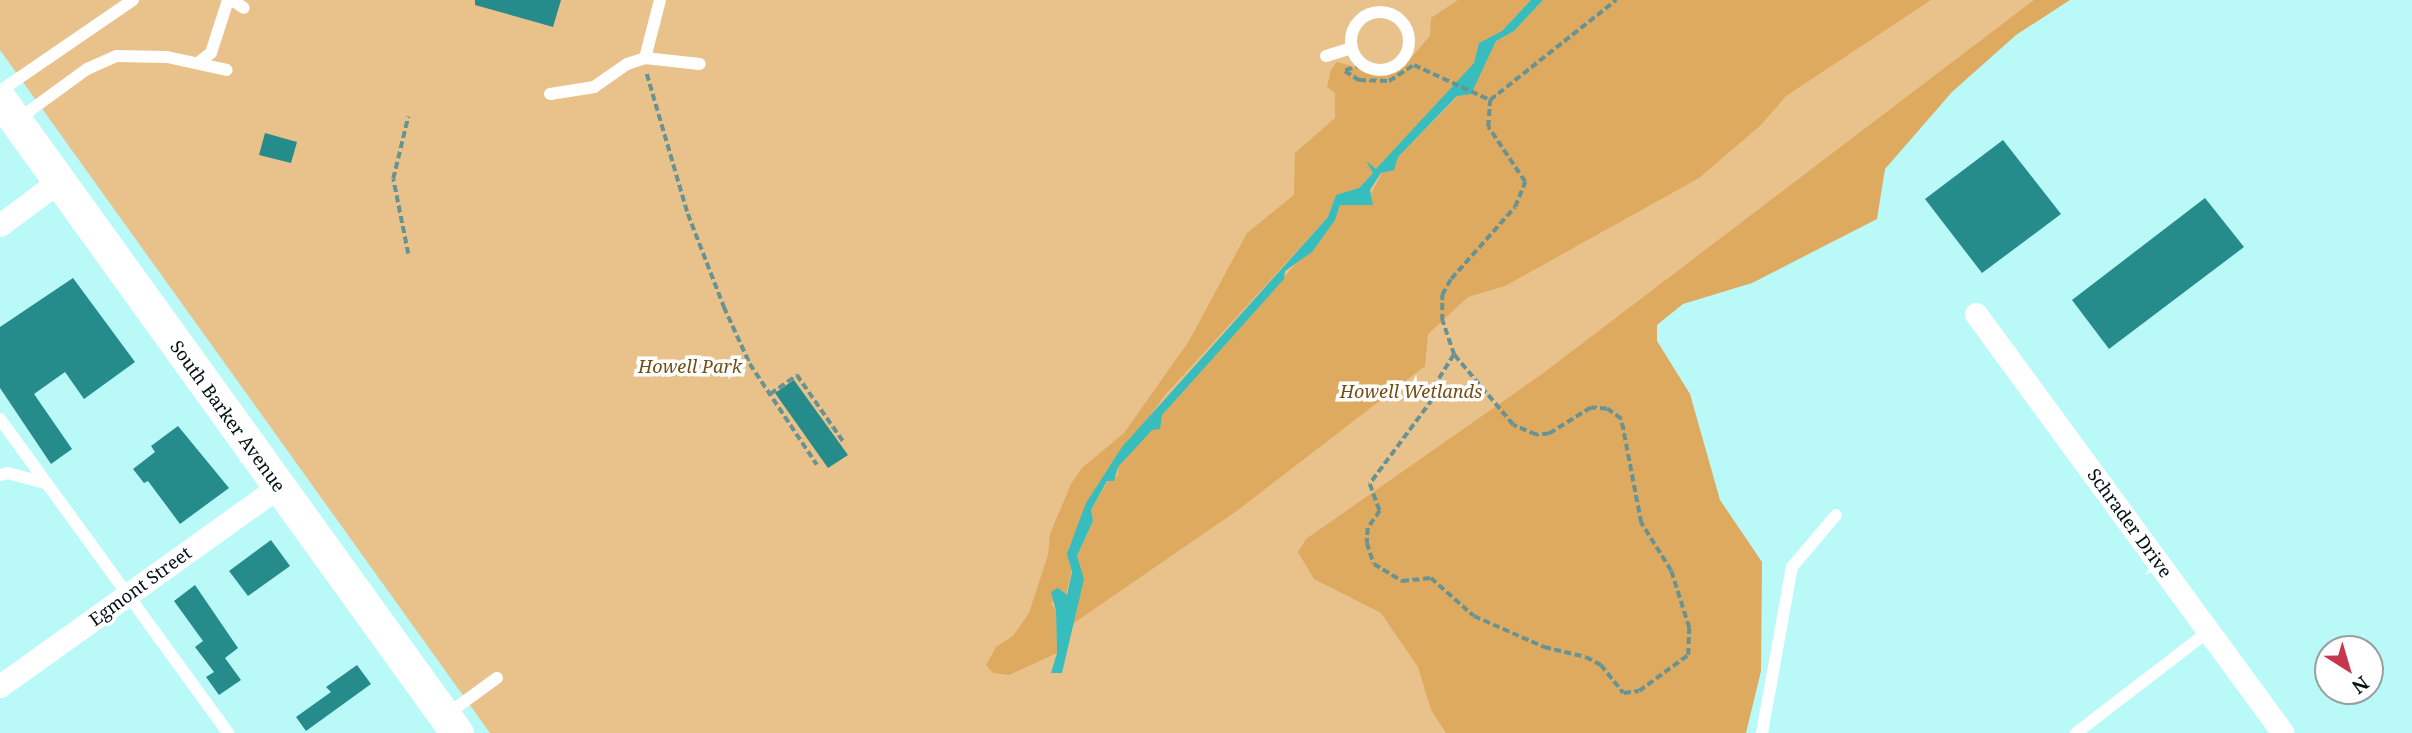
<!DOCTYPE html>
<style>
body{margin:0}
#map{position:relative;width:2412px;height:733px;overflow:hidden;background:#b9f9f8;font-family:"Noto Serif",serif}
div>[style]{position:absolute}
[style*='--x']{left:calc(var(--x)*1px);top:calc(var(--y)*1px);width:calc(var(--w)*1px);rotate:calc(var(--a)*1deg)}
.green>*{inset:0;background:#e9c18a}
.forest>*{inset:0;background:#ddaa5f}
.water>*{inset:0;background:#38bdbe}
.building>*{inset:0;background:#268b8b}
.path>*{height:3.5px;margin-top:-1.75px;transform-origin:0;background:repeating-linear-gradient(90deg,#689393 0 7px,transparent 0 10.5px)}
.lane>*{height:12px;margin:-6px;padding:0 6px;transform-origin:6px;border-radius:6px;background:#fff}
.lane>.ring{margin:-6px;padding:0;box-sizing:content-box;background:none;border:12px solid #fff;border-radius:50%}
.street>*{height:23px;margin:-11.5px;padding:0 11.5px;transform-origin:11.5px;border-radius:11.5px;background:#fff}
.secondary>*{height:33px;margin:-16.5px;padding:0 16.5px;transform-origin:16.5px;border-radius:16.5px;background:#fff}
span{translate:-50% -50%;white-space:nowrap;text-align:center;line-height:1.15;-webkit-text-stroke:7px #fff;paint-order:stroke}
.park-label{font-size:18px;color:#714e15;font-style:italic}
.street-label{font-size:18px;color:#001010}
.north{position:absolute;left:2314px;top:635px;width:70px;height:70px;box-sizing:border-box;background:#fff;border:2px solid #999f9f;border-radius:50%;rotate:143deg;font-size:19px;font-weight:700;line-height:28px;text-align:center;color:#001010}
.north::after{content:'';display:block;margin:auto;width:24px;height:32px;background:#c6364f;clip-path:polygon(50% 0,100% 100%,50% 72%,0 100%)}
</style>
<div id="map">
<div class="green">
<i style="clip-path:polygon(0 0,2049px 0,1603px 343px,1620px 733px,490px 733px,0 50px)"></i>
</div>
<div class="forest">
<i style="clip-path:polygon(1458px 0,1531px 0,1502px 31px,1479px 43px,1474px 63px,1376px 170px,1368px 163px,1373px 173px,1359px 188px,1336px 195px,1328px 217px,1166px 394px,1086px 503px,1066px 596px,1051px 603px,1056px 611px,1057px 653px,1009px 675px,993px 673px,986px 665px,996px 647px,1013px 636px,1029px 613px,1048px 555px,1050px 534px,1071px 484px,1082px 468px,1124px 433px,1189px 341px,1247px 233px,1294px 195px,1295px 153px,1335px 118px,1335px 93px,1327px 87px,1331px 70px,1337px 62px,1387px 76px,1404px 66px,1430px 36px,1431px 18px)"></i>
<i style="clip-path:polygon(1543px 0,1931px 0,1786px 96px,1761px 125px,1699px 178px,1505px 286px,1468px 297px,1428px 334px,1425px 366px,1238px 510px,1071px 625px,1083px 579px,1077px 556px,1093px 521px,1091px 510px,1108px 481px,1118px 476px,1118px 467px,1161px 415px,1335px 220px,1340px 205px,1370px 196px,1382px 173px,1474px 80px,1496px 41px,1514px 31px)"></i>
<i style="clip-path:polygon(2034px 0,2070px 0,2016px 35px,1952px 92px,1885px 169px,1877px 219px,1752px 283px,1683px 304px,1657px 325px,1657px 341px,1690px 394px,1720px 500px,1762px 562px,1761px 671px,1746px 733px,1446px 733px,1431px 710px,1418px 667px,1381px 613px,1314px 579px,1298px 552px,1306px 539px,1542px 374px)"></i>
</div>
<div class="water">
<i style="clip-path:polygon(1531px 0,1543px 0,1514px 31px,1496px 41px,1471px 94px,1457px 96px,1398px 157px,1394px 170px,1381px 173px,1370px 190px,1373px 205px,1340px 205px,1335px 220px,1312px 252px,1285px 271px,1284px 279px,1162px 415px,1160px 429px,1152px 430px,1118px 467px,1114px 481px,1107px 481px,1091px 510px,1093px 521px,1077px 556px,1084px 579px,1062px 673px,1051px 673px,1057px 653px,1056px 611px,1051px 592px,1058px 588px,1067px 595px,1072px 572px,1067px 554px,1086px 503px,1122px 447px,1328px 217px,1336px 195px,1359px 188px,1373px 173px,1366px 161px,1376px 169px,1474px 63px,1479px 43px,1502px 31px)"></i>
</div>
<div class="building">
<i style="clip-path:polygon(475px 0,561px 0,553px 27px,475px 5px)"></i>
<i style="clip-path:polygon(265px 133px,297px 142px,291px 163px,259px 155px)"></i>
<i style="clip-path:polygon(2003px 140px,2061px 214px,1982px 273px,1925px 199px)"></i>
<i style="clip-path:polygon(2205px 198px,2244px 247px,2109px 349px,2072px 300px)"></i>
<i style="clip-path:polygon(73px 278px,135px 362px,84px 399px,65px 372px,34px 394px,72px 449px,51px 464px,0 388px,0 327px)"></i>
<i style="clip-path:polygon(794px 380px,848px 455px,828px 468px,775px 393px)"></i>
<i style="clip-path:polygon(178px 426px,229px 488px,180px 524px,148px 481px,144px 483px,133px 469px,155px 452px,151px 446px)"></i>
<i style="clip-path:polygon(271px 540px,290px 566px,248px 596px,229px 571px)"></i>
<i style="clip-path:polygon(195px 585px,238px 648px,225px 658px,241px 680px,219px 695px,206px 677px,214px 672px,195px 647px,203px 641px,174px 601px)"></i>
<i style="clip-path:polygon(357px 665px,371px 684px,306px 731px,296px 717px,331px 692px,326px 687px)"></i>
</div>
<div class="path">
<i style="--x:1362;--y:65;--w:18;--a:161"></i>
<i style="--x:1345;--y:71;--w:17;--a:33"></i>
<i style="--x:1359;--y:80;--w:30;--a:2"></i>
<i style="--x:1389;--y:81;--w:30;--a:-33"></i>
<i style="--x:1414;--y:65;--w:84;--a:24.7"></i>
<i style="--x:1490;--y:100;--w:161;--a:-38.4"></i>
<i style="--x:647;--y:74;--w:146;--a:73.7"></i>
<i style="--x:688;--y:214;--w:100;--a:68.8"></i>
<i style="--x:724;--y:307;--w:63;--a:65.5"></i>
<i style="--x:750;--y:364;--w:121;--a:56.4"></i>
<i style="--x:408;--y:254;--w:76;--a:-101.3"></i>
<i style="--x:393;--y:179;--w:64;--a:-76.4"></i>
<i style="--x:1454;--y:355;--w:32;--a:122"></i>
<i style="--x:1437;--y:382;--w:9;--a:77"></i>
<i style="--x:1439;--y:391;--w:116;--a:126.6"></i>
<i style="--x:1370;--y:484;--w:29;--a:70"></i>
<i style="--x:1380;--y:511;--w:21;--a:125"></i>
<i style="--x:1368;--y:528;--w:15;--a:94"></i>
<i style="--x:1367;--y:543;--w:22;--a:72"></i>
<i style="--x:1374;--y:564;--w:33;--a:31"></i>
<i style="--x:1402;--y:581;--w:29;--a:-6"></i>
<i style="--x:1431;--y:578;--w:57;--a:41.5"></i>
<i style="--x:1474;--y:616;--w:77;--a:23.9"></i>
<i style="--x:1544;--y:647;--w:43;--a:13.4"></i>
<i style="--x:1586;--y:657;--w:17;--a:28"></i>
<i style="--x:1601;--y:665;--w:36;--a:51"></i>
<i style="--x:1624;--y:693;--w:15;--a:-8"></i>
<i style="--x:1639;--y:691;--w:61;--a:-36.3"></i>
<i style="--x:1688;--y:655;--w:27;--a:-88"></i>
<i style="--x:1689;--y:628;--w:60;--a:-107.5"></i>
<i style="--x:1671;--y:571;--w:57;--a:-122"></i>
<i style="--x:1641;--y:523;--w:106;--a:-100.9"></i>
<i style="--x:1621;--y:419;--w:17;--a:-144"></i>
<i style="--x:1607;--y:409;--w:16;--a:-176"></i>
<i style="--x:1591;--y:408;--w:49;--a:148.2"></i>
<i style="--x:1549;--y:434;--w:13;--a:176"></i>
<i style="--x:1536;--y:435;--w:25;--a:-157"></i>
<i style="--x:1513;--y:425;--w:92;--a:-130.1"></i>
<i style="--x:1454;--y:355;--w:36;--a:-109"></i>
<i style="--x:1442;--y:321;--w:26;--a:-90"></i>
<i style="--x:1442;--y:295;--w:18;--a:-61"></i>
<i style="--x:1451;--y:279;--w:96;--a:-48.4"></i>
<i style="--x:1515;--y:207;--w:27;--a:-68"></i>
<i style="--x:1525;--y:182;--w:66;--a:-123.9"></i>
<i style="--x:1488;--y:127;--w:27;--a:-86"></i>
<i style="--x:770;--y:394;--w:33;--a:-35"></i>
<i style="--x:797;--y:375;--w:84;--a:55.2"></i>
</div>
<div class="lane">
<i style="--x:232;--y:0;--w:14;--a:34"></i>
<i class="ring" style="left:1351px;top:12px;width:46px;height:46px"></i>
<i style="--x:1326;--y:56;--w:27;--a:-17"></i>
<i style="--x:645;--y:58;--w:60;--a:-75.5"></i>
<i style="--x:198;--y:63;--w:16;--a:-38"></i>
<i style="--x:211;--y:53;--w:56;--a:-72.2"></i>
<i style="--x:0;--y:91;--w:161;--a:-34.4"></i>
<i style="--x:550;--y:94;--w:45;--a:-9"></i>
<i style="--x:594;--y:87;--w:40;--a:-34.9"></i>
<i style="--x:627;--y:64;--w:19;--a:-18"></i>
<i style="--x:645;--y:58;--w:55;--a:6.2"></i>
<i style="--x:17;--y:120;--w:87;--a:-36.1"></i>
<i style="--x:87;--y:69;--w:32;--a:-24"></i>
<i style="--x:116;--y:56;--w:51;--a:1.1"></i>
<i style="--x:167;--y:57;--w:61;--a:12.2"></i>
<i style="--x:0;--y:419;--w:388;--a:54"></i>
<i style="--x:0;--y:475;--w:8;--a:-14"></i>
<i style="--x:8;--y:473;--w:39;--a:15"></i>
<i style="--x:446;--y:715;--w:63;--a:-36"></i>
<i style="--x:1762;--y:733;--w:169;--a:-79.8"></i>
<i style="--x:1792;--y:567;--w:68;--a:-49.8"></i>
<i style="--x:2076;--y:733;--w:168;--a:-37.5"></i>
</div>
<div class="street">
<i style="--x:0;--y:225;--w:74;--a:-36.7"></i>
<i style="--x:1976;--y:314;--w:519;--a:53.77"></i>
<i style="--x:0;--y:686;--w:343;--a:-35.6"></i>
</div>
<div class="secondary">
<i style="--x:0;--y:99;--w:782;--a:54.22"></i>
</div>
<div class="park-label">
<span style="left:690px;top:366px">Howell Park</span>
<span style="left:1411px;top:391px">Howell Wetlands</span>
</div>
<div class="street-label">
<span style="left:228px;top:416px;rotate:54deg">South Barker Avenue</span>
<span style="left:2130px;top:523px;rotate:54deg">Schrader Drive</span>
<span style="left:140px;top:586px;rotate:-36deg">Egmont Street</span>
</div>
<div class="north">N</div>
</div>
